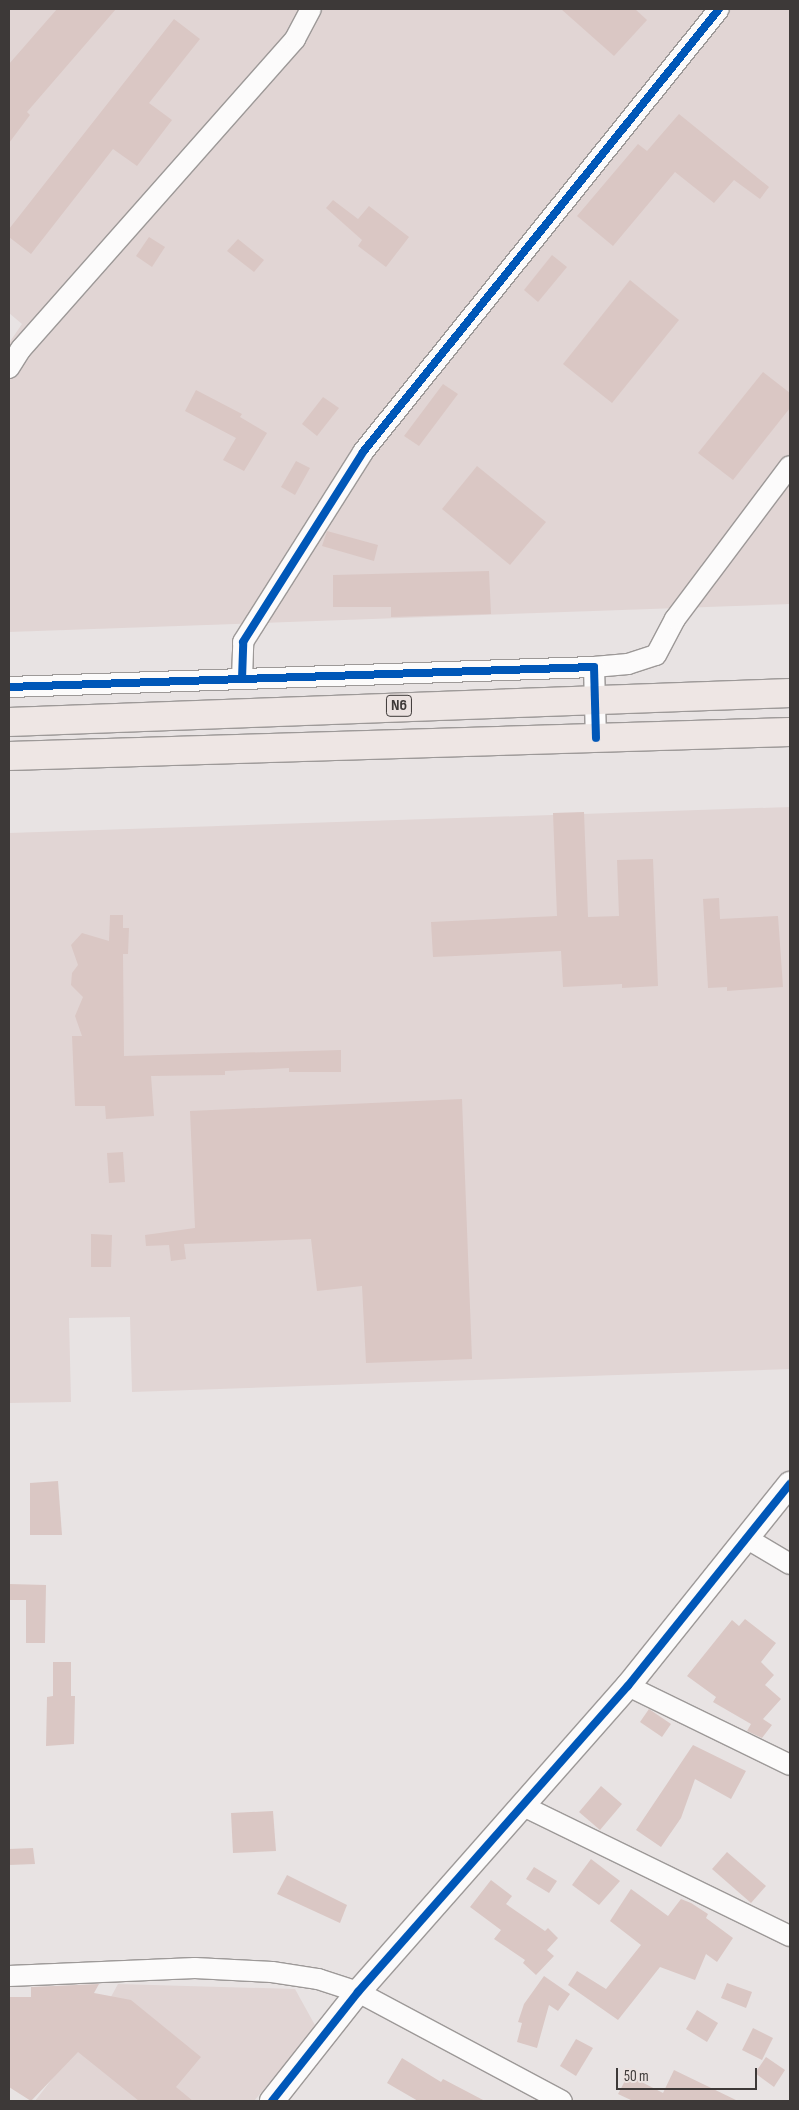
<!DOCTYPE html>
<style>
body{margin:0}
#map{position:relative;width:799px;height:2110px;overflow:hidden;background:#e8e3e3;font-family:"Sofia Sans Condensed",sans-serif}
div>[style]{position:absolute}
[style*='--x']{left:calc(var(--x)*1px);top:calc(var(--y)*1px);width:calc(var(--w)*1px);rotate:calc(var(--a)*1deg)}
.built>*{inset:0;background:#e1d5d4}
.building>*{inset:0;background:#dac7c4}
.roads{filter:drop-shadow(1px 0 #9d9998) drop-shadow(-1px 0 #9d9998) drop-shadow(0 1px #9d9998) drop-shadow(0 -1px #9d9998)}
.minor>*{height:20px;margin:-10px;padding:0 10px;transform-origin:10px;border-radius:10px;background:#fcfbfb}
.tertiary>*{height:24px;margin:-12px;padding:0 12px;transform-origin:12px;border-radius:12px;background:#fcfbfb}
.trunk>*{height:28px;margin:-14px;padding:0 14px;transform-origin:14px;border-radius:14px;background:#eee6e4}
.cycleway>*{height:8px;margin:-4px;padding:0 4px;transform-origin:4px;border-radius:4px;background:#0057b8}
span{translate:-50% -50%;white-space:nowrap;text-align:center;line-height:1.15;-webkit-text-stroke:5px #ebe2e0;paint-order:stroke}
.shield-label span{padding:1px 4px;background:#ebe2e0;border:1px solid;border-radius:4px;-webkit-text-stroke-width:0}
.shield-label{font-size:16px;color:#3d3938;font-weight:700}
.frame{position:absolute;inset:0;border:10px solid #3d3938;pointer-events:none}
.scale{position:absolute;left:616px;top:2068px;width:141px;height:22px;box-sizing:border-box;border:2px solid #3d3938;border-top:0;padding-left:6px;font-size:15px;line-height:18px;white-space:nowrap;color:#3d3938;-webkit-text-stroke:4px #ebe2e0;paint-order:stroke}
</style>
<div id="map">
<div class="built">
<i style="clip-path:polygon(9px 9px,790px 9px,790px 604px,9px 632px,9px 343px,22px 324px,9px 313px)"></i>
<i style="clip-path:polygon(790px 807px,790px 1369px,132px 1392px,130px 1317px,69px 1318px,71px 1402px,9px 1403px,9px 833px)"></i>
<i style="clip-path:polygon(118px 1984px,295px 1989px,316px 2027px,254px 2101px,35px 2101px,100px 2017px)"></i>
</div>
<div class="building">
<i style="clip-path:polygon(57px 9px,116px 9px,27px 112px,30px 115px,9px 143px,9px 64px)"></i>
<i style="clip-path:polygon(561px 9px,635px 9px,647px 20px,614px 56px)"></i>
<i style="clip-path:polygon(174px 19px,200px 39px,149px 103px,172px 120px,137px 166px,113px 149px,31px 254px,9px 237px,9px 229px)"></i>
<i style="clip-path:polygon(679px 114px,769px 187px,760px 199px,734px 180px,714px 203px,675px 172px,613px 246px,577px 216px,638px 144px,647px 151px)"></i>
<i style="clip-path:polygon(333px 200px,358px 219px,369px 206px,409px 237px,386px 267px,358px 246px,362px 240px,326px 208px)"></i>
<i style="clip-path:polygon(149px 237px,165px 247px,152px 267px,136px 256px)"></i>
<i style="clip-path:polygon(238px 239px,264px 260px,254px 272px,227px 251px)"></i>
<i style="clip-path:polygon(552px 255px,567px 267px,538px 302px,524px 290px)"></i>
<i style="clip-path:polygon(630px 280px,679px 320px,612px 403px,563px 364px)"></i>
<i style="clip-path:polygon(763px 372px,790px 393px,790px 408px,733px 480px,698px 453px)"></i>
<i style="clip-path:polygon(443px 384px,458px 394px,419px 446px,404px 436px)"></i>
<i style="clip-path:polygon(196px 390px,242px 414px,240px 417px,267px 433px,244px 471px,223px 460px,236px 438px,185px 411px)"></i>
<i style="clip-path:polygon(323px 397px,339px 408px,317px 436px,302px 424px)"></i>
<i style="clip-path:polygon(296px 461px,310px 468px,295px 495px,281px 487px)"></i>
<i style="clip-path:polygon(477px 466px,546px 522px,510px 565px,442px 509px)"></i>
<i style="clip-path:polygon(327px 531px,378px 545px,374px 561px,322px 546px)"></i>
<i style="clip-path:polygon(489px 571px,491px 614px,391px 617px,391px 607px,333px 607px,333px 575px)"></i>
<i style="clip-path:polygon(584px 812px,588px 917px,619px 916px,617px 860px,653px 859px,658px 986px,622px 988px,622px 984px,563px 987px,561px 951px,433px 957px,431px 922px,557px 916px,553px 813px)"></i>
<i style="clip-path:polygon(719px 898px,720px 919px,778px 916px,783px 987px,727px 991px,727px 987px,708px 988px,703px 899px)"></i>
<i style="clip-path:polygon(110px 915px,123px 915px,123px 928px,129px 928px,128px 954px,123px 954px,124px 1056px,341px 1050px,341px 1072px,289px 1072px,289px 1068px,225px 1071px,225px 1075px,151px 1076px,154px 1116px,106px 1119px,105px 1106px,75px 1106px,72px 1036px,82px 1036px,75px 1016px,83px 997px,71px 985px,72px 973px,78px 965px,71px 945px,82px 933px,109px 941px)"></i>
<i style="clip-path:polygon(462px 1099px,472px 1359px,366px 1363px,362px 1286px,317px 1291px,311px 1239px,184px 1244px,186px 1259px,171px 1261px,169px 1245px,146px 1246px,145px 1235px,195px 1228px,190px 1111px)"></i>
<i style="clip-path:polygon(123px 1152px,125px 1182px,109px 1183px,107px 1153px)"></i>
<i style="clip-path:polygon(91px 1234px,112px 1235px,111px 1267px,91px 1267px)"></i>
<i style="clip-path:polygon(58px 1481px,62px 1535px,30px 1535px,30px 1483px)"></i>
<i style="clip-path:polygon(9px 1584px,46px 1585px,45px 1643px,26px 1643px,26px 1600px,9px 1600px)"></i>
<i style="clip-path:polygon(745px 1619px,776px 1643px,761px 1662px,774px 1675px,765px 1685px,781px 1699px,763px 1719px,772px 1725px,762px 1738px,747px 1731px,751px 1724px,713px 1702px,716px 1697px,687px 1676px,732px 1620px,739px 1626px)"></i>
<i style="clip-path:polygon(53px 1662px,71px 1662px,71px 1696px,75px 1696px,74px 1744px,46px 1746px,47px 1697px,53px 1696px)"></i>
<i style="clip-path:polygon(649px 1709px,671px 1724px,662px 1737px,640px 1722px)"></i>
<i style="clip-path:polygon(693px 1745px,746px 1771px,731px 1799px,695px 1779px,681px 1818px,661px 1847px,636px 1830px)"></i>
<i style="clip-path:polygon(601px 1786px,622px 1804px,600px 1830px,579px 1812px)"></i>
<i style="clip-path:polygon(273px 1811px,276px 1851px,233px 1853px,231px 1813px)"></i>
<i style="clip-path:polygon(33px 1848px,35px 1864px,9px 1865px,9px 1849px)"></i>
<i style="clip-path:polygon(727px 1852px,766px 1886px,751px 1903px,712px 1869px)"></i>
<i style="clip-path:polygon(591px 1859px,620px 1881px,599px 1905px,572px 1885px)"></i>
<i style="clip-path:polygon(534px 1867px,557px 1881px,549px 1893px,526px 1879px)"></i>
<i style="clip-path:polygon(287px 1875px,347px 1905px,340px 1923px,277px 1894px)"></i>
<i style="clip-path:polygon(491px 1880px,512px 1896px,506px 1904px,545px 1931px,548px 1928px,558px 1938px,547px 1950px,554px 1956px,536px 1975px,523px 1963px,525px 1960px,494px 1939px,501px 1930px,470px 1907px)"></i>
<i style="clip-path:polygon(631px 1889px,668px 1916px,681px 1899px,691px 1903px,708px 1914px,706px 1918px,733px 1938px,717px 1962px,706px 1954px,695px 1980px,660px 1967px,618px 2020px,568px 1985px,577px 1971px,606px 1989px,641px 1945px,610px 1921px)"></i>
<i style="clip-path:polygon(544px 1976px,570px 1994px,558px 2011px,549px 2005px,537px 2048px,517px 2042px,522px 2023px,518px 2022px,524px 2004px)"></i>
<i style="clip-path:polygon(727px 1983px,752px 1992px,746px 2008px,721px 1998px)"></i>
<i style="clip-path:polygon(99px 1984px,94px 1993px,131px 2000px,201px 2057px,176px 2087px,193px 2101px,139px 2101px,78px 2052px,31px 2101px,9px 2087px,9px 1997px,31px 1997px,31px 1987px)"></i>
<i style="clip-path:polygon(697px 2010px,718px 2023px,707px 2042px,686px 2029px)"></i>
<i style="clip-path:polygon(753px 2028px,773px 2038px,762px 2060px,742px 2050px)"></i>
<i style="clip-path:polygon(576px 2039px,593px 2048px,576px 2076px,560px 2066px)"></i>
<i style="clip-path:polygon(766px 2057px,785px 2070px,774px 2087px,755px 2073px)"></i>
<i style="clip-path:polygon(402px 2058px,441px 2082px,443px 2079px,485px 2101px,418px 2101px,387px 2083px)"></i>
<i style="clip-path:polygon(674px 2070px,738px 2101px,633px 2101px,618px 2094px,628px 2075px,663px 2093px)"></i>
</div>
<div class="roads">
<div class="minor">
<i style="--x:9;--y:368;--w:22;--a:-58"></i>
<i style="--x:21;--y:349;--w:414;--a:-48.5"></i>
<i style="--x:295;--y:39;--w:34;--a:-62"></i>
<i style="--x:594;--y:667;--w:34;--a:-5"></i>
<i style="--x:628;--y:664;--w:29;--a:-18"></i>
<i style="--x:656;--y:655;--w:41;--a:-62.2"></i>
<i style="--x:675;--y:619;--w:191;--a:-53.1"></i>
<i style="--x:242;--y:679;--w:37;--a:-88"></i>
<i style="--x:243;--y:642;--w:225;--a:-57.7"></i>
<i style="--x:363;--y:452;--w:568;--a:-51.21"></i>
<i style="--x:9;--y:687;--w:585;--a:-1.96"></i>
<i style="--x:594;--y:667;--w:71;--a:88.4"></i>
<i style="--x:746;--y:1538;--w:51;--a:30.6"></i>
<i style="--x:628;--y:1686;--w:180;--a:26"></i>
<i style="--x:523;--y:1806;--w:297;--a:26"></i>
<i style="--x:9;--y:1976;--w:186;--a:-2.5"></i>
<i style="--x:195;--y:1968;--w:77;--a:3"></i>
<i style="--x:272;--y:1972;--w:47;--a:8.7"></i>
<i style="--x:318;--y:1979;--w:42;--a:18"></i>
<i style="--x:358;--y:1992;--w:231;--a:28.1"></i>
</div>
<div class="tertiary">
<i style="--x:272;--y:2101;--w:139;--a:-51.7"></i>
<i style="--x:358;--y:1992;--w:408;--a:-48.6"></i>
<i style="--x:628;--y:1686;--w:259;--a:-51.3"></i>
</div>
<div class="trunk">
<i style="--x:9;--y:722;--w:782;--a:-2.13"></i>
<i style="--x:9;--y:756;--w:781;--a:-1.76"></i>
</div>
</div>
<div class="cycleway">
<i style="--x:242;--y:679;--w:37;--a:-88"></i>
<i style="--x:243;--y:642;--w:225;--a:-57.7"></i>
<i style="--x:363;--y:452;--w:568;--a:-51.21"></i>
<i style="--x:9;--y:687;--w:585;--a:-1.96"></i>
<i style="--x:594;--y:667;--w:71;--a:88.4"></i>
<i style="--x:272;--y:2101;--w:139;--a:-51.7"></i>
<i style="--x:358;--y:1992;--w:408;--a:-48.6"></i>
<i style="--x:628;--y:1686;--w:259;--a:-51.3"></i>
</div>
<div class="shield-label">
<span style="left:399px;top:706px">N6</span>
</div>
<div class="frame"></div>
<div class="scale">50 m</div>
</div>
